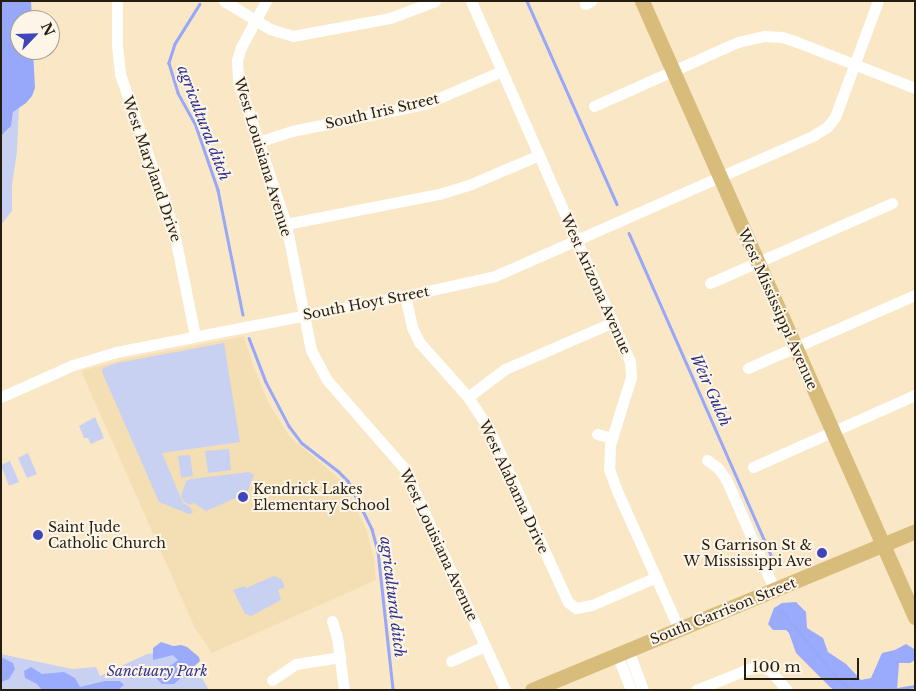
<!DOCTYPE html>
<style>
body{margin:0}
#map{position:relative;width:916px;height:691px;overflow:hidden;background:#fae7c5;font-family:"Libre Baskerville",serif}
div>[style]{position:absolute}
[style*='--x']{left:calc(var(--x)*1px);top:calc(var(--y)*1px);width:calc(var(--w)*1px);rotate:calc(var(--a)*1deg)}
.built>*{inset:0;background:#f4deb4}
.green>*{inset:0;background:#c9d1f2}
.forest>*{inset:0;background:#9aaafc}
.water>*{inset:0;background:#97a7f9}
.stream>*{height:2.5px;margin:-1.25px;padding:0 1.25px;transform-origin:1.25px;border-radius:1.25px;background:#97a7f9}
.minor>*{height:11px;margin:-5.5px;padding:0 5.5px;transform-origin:5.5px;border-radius:5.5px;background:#fff}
.major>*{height:15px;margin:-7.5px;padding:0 7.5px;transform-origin:7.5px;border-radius:7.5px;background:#d8bc7c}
.dots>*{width:14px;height:14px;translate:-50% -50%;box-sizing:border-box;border:2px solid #fdf6e8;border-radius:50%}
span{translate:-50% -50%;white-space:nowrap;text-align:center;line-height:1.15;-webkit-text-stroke:4px #fdf6e8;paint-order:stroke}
.street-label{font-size:14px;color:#241d10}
.poi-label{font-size:14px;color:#241d10}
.left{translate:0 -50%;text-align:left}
.right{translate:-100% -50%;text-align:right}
.park-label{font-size:14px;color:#303490;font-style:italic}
.water-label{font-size:15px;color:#2d308c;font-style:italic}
.frame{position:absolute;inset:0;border:2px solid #241d10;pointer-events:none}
.north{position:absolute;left:10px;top:10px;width:50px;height:50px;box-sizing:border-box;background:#fdf6e8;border:1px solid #a69f92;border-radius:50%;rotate:66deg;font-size:14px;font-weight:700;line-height:20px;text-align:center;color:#241d10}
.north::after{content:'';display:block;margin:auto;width:18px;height:22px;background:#3f45ba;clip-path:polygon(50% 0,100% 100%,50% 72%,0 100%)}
.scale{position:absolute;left:744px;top:658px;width:115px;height:22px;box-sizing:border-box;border:2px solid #241d10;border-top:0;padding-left:6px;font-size:15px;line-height:18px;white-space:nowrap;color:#241d10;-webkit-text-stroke:4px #fdf6e8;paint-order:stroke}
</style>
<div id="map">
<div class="built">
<i style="clip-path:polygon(244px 336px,253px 365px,268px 402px,289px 436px,344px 483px,366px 529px,374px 560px,376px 580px,212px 653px,195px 628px,81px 371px,125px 359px)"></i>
</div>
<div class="green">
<i style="clip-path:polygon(19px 106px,17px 152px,12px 185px,12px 211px,1px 225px,1px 136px,9px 129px,13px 112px)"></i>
<i style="clip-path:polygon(224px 343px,240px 442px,162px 453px,183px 503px,190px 507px,193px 513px,189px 514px,159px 502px,102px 372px,103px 368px,117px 363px)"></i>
<i style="clip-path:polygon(95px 417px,104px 438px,91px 444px,88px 438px,84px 438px,79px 426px)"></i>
<i style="clip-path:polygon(229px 449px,231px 470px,208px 473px,205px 451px)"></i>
<i style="clip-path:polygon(28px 453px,37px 474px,27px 478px,18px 458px)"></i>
<i style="clip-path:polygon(190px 455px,193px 476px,181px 478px,178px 456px)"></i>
<i style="clip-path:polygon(10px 461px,19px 482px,9px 486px,1px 465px)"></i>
<i style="clip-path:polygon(249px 472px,254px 475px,247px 493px,206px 511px,194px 503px,190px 505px,184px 502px,181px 496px,186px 481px,191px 479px)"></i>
<i style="clip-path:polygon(274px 576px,281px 579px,285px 587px,278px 590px,281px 600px,251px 616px,245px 614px,233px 590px,244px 586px,246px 588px)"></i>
<i style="clip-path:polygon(164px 651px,190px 658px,209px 690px,1px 690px,1px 654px,72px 669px,96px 667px,100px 676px,147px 654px)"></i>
</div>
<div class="forest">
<i style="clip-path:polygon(796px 602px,806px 612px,807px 628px,823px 638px,828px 652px,846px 664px,861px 680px,871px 678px,882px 653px,895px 650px,906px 644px,914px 649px,915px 660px,910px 663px,899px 663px,897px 690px,834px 690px,830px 687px,796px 653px,789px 633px,786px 630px,773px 630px,768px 624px,774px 608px,782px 603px)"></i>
<i style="clip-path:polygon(161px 642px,173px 646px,181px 645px,187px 647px,199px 657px,200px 661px,174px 684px,162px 684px,157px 679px,158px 675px,178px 660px,173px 655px,153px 660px,153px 648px)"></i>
<i style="clip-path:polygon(1px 657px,13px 663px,15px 669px,9px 679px,1px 682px)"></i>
<i style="clip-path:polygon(31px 667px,42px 674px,64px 672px,75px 678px,80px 687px,105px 681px,120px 681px,124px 685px,118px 690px,42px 690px,37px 684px,25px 678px,24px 671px)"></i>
</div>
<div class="water">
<i style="clip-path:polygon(1px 1px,31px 1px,32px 20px,20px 20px,20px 50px,33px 50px,35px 88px,32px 96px,26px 103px,13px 112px,11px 126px,1px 136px)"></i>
</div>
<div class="stream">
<i style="--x:527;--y:1;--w:222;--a:66.1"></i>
<i style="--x:200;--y:4;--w:47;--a:122"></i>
<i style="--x:175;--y:44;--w:20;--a:108"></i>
<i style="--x:169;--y:63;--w:31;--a:73"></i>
<i style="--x:178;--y:93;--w:38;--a:61"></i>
<i style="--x:196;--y:126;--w:68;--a:71"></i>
<i style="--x:218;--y:190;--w:127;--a:78.7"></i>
<i style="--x:629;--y:233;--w:352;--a:66.2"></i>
<i style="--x:249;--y:338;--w:47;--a:68.9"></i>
<i style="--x:266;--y:382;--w:50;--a:62.4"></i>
<i style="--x:289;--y:426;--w:21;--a:53"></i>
<i style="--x:302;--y:443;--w:46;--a:37.9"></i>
<i style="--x:338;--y:471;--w:14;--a:45"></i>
<i style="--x:348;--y:481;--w:54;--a:63.4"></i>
<i style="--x:372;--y:529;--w:23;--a:75"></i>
<i style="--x:378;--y:551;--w:140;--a:83.8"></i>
<i style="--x:781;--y:610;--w:89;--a:50.4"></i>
<i style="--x:838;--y:679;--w:18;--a:38"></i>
<i style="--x:892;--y:690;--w:23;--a:-10"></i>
</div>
<div class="minor">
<i style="--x:117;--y:1;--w:44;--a:90"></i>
<i style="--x:117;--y:45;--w:29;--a:84"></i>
<i style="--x:120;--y:74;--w:162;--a:70.9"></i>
<i style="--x:173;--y:227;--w:111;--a:78.6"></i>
<i style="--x:224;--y:1;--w:54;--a:31.3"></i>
<i style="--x:270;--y:29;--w:24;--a:17"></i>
<i style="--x:293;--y:36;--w:99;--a:-10.5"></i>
<i style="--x:390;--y:18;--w:48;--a:-20.7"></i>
<i style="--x:266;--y:1;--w:52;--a:118.5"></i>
<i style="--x:241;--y:47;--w:14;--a:107"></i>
<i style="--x:237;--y:60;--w:20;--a:87"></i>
<i style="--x:238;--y:80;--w:152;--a:71.6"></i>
<i style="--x:286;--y:224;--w:128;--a:78.8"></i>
<i style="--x:311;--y:350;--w:34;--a:62"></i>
<i style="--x:327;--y:380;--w:117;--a:48.8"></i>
<i style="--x:404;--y:468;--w:244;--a:65.5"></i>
<i style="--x:471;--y:1;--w:394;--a:66.2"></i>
<i style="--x:630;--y:361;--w:16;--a:86"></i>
<i style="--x:631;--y:377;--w:71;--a:107.2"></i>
<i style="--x:610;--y:445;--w:24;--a:92"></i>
<i style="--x:609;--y:469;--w:23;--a:70"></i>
<i style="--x:617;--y:491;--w:151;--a:65.8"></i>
<i style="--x:585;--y:4;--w:7;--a:-27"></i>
<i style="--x:594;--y:106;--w:158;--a:-24"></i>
<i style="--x:738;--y:42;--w:27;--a:-13"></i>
<i style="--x:764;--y:36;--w:18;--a:3"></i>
<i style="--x:782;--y:37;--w:16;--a:18"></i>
<i style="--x:797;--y:42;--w:127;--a:21.3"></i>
<i style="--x:258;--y:142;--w:36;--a:-18"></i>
<i style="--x:292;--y:131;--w:136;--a:-11.5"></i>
<i style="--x:425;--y:104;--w:84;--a:-23.2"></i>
<i style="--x:286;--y:224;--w:156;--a:-11.1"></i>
<i style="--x:439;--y:194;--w:34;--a:-17"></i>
<i style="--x:471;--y:184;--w:74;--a:-23.1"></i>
<i style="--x:710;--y:283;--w:199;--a:-23.7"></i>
<i style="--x:405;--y:296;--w:32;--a:77"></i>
<i style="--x:412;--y:327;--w:17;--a:65"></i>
<i style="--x:419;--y:342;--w:74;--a:48.3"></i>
<i style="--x:468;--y:397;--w:38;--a:57"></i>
<i style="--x:489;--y:429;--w:190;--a:65.5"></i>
<i style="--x:568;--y:602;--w:10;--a:37"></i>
<i style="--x:576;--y:608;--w:16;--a:-11"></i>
<i style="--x:592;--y:605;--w:70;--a:-23.6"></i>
<i style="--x:748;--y:368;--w:182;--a:-23.6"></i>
<i style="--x:1;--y:397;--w:79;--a:-24"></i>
<i style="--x:73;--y:365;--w:45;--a:-16.8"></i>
<i style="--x:116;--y:352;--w:294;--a:-11"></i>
<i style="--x:405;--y:296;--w:92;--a:-12.5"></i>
<i style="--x:495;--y:276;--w:349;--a:-23.8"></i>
<i style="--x:814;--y:135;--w:15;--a:-32"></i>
<i style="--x:827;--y:127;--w:13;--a:-51"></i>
<i style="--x:835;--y:117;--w:124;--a:-69.7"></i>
<i style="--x:468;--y:397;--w:46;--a:-37.1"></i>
<i style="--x:505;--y:369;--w:118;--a:-23.5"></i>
<i style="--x:597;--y:434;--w:16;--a:15"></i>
<i style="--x:707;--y:460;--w:12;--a:35"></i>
<i style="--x:717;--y:467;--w:15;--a:53"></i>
<i style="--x:726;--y:479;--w:120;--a:66.4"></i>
<i style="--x:753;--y:467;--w:177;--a:-24"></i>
<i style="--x:332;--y:621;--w:17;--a:73"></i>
<i style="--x:337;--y:637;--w:53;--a:82.5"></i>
<i style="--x:628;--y:650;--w:43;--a:69.4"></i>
<i style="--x:617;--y:655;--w:38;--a:68"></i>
<i style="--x:451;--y:661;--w:37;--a:-24"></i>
<i style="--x:272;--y:680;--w:29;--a:-34"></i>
<i style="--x:296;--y:664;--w:45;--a:-9"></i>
<i style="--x:696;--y:690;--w:56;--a:-22"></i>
<i style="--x:748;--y:669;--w:13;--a:-9"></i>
<i style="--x:761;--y:667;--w:9;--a:18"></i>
<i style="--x:770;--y:670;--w:26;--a:50"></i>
</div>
<div class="major">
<i style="--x:642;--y:1;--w:674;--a:66.1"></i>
<i style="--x:532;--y:690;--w:415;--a:-22.5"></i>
</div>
<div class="dots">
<i style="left:243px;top:497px;background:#3f45ba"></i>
<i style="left:38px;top:535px;background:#3f45ba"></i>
<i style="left:822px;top:553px;background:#3f45ba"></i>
</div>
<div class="street-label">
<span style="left:382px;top:111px;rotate:-13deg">South Iris Street</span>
<span style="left:263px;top:157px;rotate:73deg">West Louisiana Avenue</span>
<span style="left:152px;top:169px;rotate:71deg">West Maryland Drive</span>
<span style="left:596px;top:284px;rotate:66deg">West Arizona Avenue</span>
<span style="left:366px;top:303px;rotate:-11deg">South Hoyt Street</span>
<span style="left:778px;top:309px;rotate:66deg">West Mississippi Avenue</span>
<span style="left:514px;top:487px;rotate:65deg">West Alabama Drive</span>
<span style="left:439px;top:545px;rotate:65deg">West Louisiana Avenue</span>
<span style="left:723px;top:611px;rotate:-22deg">South Garrison Street</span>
</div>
<div class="poi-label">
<span class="left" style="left:253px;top:497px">Kendrick Lakes<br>Elementary School</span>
<span class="left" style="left:48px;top:535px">Saint Jude<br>Catholic Church</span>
<span class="right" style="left:812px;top:553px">S Garrison St &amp;<br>W Mississippi Ave</span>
</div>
<div class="park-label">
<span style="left:157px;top:671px">Sanctuary Park</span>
</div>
<div class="water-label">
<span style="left:204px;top:123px;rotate:69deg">agricultural ditch</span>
<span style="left:711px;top:390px;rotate:66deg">Weir Gulch</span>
<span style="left:393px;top:597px;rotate:83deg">agricultural ditch</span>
</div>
<div class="frame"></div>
<div class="north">N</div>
<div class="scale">100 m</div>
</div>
